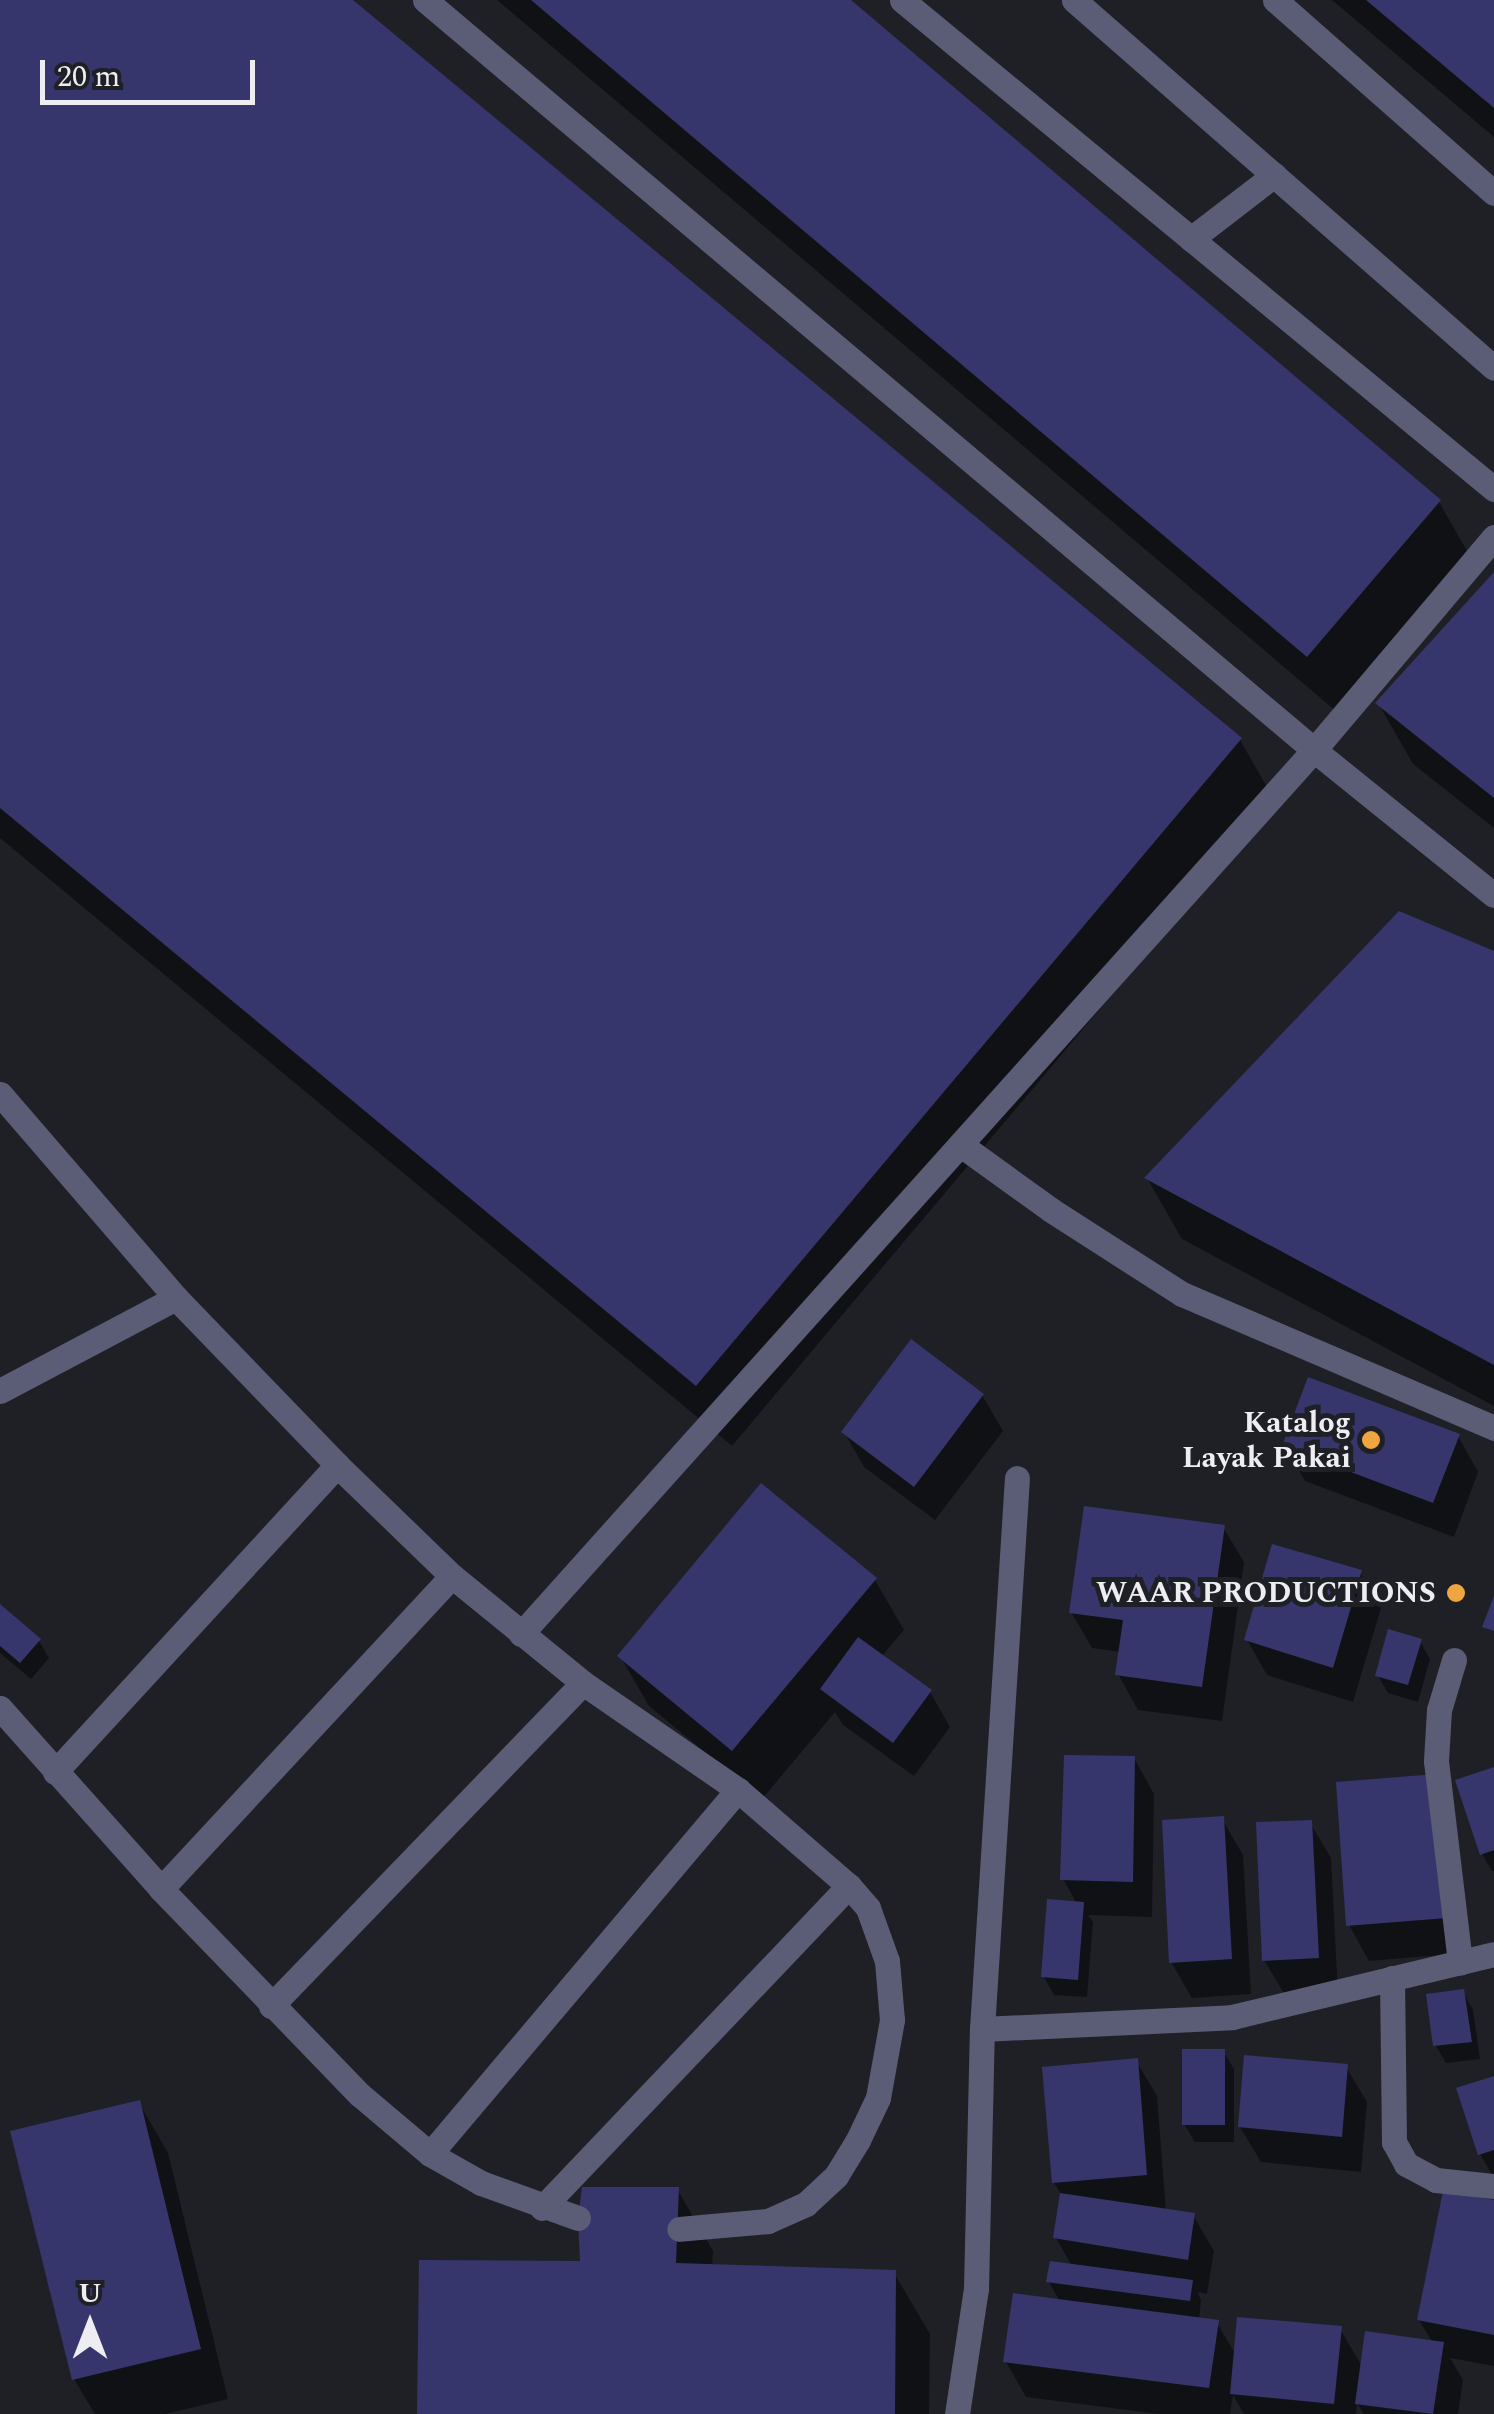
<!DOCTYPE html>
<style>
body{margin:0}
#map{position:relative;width:1494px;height:2414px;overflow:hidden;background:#1f2026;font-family:Spectral,serif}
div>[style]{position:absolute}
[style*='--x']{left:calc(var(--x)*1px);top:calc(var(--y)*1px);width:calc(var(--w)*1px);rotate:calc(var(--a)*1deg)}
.shadow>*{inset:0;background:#0007}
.building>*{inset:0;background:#36366c}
.service>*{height:25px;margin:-12.5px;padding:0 12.5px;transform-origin:12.5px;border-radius:12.5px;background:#5b5d77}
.minor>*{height:25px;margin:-12.5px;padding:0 12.5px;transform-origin:12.5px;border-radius:12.5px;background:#5b5d77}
.dots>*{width:28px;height:28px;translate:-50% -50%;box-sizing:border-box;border:5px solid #1f2026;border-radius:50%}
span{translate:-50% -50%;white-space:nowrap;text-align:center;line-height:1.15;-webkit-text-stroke:10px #1f2026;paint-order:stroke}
.poi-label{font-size:30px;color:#ededf2;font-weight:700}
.right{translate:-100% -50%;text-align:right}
.north{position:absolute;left:40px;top:2274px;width:100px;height:100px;-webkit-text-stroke:8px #1f2026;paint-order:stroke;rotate:0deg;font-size:28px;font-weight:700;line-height:40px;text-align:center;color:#ededf2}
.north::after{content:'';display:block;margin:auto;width:35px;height:45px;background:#ededf2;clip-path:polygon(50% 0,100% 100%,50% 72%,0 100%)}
.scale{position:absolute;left:40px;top:60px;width:215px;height:45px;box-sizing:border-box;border:5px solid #ededf2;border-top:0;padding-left:12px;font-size:30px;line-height:35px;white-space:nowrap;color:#ededf2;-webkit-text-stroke:8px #1f2026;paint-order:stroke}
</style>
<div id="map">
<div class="shadow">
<i style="clip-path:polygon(0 0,349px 0,1240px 740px,1275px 801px,732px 1446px,0 838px)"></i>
<i style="clip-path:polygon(497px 0,847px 0,1439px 502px,1474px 563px,1343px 717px)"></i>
<i style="clip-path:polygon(1332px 0,1494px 0,1494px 137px)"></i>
<i style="clip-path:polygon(1494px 575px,1494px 828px,1413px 764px,1378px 703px)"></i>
<i style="clip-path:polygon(1494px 954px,1494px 1406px,1182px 1239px,1147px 1178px)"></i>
<i style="clip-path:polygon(982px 1395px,1003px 1431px,935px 1520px,864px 1467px,844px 1432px)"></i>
<i style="clip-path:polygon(1458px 1436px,1478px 1472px,1454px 1537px,1305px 1481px,1285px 1446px)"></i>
<i style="clip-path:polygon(1223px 1527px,1244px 1562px,1222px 1721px,1138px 1710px,1118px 1674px,1121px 1652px,1092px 1648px,1071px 1612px)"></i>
<i style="clip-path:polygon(1360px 1572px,1381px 1608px,1353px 1702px,1267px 1675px,1247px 1640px)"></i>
<i style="clip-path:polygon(875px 1580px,904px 1630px,881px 1657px,930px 1692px,950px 1727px,914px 1776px,843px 1725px,835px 1712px,762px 1799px,649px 1706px,620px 1656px)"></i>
<i style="clip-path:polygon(0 1607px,39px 1641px,49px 1658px,31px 1679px,0 1653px)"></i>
<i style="clip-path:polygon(1420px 1641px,1430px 1659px,1418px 1702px,1388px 1693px,1378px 1676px)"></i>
<i style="clip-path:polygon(1134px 1758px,1154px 1794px,1152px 1917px,1088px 1915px,1093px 1922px,1087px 1997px,1054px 1995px,1044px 1977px,1077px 1904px,1063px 1879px)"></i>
<i style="clip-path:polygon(1494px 1770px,1494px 1871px,1492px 1871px,1482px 1854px)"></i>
<i style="clip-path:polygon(1434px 1776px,1455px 1812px,1465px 1953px,1369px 1961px,1349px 1925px)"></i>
<i style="clip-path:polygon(1222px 1819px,1243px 1855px,1251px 1994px,1192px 1998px,1171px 1962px)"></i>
<i style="clip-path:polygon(1310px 1823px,1331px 1858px,1338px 1993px,1285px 1995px,1264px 1960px)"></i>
<i style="clip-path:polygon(1463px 1992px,1473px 2010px,1480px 2059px,1446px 2063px,1436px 2046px)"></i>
<i style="clip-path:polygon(1223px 2051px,1234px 2069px,1234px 2142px,1195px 2142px,1184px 2124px)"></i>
<i style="clip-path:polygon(1136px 2061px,1157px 2096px,1166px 2211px,1193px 2215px,1214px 2251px,1207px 2294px,1197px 2292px,1201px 2300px,1199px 2320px,1217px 2323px,1236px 2355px,1340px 2329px,1363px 2368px,1433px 2343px,1419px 2320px,1494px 2203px,1494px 2366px,1450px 2358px,1463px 2380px,1458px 2414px,1364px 2414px,1357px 2403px,1356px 2414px,1244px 2414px,1233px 2395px,1230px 2414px,1159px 2414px,1026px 2397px,1006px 2362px,1060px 2302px,1049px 2282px,1072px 2266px,1056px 2238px,1062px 2196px,1054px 2183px)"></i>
<i style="clip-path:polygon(1346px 2067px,1367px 2102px,1361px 2172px,1261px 2162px,1240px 2127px)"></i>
<i style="clip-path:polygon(1494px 2079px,1494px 2178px,1480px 2154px)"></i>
<i style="clip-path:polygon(139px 2103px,168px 2153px,228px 2399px,165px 2414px,95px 2414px,74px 2379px)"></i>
<i style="clip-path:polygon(677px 2189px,713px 2251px,712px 2267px,894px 2273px,930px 2334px,929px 2414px,420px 2414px,583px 2263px)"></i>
</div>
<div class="building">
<i style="clip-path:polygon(0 0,353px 0,1242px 738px,696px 1386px,0 808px)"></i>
<i style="clip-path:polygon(531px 0,851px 0,1441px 500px,1307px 657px)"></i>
<i style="clip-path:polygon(1366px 0,1494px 0,1494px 108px)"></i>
<i style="clip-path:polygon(1494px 572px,1494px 798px,1375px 703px)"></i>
<i style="clip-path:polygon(1399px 911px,1494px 951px,1494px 1365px,1144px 1178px)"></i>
<i style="clip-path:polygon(911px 1339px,984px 1394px,914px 1487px,841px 1432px)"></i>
<i style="clip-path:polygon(1308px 1377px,1460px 1434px,1433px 1503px,1282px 1446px)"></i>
<i style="clip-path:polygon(761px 1483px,877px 1578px,732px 1751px,617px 1656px)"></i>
<i style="clip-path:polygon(1084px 1506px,1225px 1525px,1202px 1687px,1115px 1675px,1123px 1620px,1069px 1613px)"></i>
<i style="clip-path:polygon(1272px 1544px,1362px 1570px,1333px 1668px,1244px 1640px)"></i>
<i style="clip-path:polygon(1494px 1596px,1494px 1631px,1482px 1627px)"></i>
<i style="clip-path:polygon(0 1604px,41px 1639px,20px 1663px,0 1646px)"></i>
<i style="clip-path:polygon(1388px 1629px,1422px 1639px,1408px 1685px,1375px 1676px)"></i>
<i style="clip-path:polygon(858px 1637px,932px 1690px,893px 1743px,820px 1689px)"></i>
<i style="clip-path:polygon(1064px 1755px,1135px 1756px,1133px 1882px,1060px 1880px)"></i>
<i style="clip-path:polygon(1494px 1767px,1494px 1850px,1480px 1855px,1455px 1780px)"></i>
<i style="clip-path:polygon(1436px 1774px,1447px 1918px,1346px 1926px,1336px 1782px)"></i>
<i style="clip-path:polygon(1224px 1816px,1232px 1959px,1169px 1963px,1162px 1820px)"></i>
<i style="clip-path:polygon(1312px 1820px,1319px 1958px,1262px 1961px,1256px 1822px)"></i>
<i style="clip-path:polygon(1047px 1899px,1084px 1902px,1078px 1980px,1041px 1977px)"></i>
<i style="clip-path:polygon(1464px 1989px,1472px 2042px,1433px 2046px,1426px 1994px)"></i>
<i style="clip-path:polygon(1182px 2049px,1225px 2049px,1225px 2125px,1182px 2125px)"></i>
<i style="clip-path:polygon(1244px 2055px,1348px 2064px,1342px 2137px,1238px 2127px)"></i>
<i style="clip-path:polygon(1138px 2058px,1147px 2175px,1052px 2183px,1042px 2067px)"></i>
<i style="clip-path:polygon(1494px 2076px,1494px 2150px,1478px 2155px,1456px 2088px)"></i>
<i style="clip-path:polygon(140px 2100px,201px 2349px,72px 2380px,10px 2131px)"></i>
<i style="clip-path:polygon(582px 2187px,679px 2187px,676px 2263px,896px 2270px,895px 2414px,417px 2414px,419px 2260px,580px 2261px,578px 2218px)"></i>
<i style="clip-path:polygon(1443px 2191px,1494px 2200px,1494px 2335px,1417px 2320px)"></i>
<i style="clip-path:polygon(1060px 2193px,1195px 2213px,1188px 2260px,1053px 2238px)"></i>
<i style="clip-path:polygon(1050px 2261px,1193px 2280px,1190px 2301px,1046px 2282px)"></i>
<i style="clip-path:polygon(1013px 2293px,1219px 2320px,1209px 2388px,1003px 2362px)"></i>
<i style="clip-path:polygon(1237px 2317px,1342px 2326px,1334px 2404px,1230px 2394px)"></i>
<i style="clip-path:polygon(1365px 2331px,1444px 2342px,1433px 2414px,1355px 2404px)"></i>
</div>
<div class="service">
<i style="--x:425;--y:0;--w:1163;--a:40.15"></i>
<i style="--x:1314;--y:750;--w:231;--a:38.9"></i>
<i style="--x:902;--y:0;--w:768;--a:39.56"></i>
<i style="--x:1191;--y:239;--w:105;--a:-37.6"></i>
<i style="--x:0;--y:1094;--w:269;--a:49.2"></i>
<i style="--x:176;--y:1298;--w:232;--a:46"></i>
<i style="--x:337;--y:1465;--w:160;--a:44"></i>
<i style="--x:452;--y:1576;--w:169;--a:39.2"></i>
<i style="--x:583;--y:1683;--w:188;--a:34.6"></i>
<i style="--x:738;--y:1790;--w:147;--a:40.9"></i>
<i style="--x:849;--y:1886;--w:29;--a:49"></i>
<i style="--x:868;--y:1908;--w:56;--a:70.3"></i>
<i style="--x:887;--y:1961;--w:59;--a:85.2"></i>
<i style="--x:892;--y:2020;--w:79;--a:100.2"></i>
<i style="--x:878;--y:2098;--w:47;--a:115.5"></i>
<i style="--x:858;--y:2140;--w:42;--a:121.4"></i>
<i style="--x:836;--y:2176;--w:41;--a:137"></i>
<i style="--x:806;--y:2204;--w:42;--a:155.9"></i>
<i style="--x:768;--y:2221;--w:89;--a:174.9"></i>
<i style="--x:961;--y:1145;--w:111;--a:35.8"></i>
<i style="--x:1051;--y:1210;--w:156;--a:32.7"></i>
<i style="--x:1182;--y:1294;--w:340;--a:23.2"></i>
<i style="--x:0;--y:1391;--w:199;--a:-27.9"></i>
<i style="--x:521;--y:1634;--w:1188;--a:-48.11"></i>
<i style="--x:1314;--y:750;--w:279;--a:-49.8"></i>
<i style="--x:0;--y:1708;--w:242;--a:48.3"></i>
<i style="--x:161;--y:1889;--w:285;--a:46"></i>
<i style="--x:359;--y:2094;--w:93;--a:40.2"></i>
<i style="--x:430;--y:2154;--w:59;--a:29.6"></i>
<i style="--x:481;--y:2183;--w:103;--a:19.8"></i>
<i style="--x:55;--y:1772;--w:417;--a:-47.4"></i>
<i style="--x:161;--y:1889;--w:427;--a:-47.1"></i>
<i style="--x:271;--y:2006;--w:449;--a:-46"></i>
<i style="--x:430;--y:2154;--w:477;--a:-49.8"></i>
<i style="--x:542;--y:2208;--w:445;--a:-46.4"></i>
</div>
<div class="minor">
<i style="--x:1074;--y:0;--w:558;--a:41.22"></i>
<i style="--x:1275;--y:0;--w:292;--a:41.4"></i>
<i style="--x:1454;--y:1660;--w:52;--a:106.7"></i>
<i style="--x:1439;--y:1710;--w:51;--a:93.4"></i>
<i style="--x:1436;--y:1761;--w:203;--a:83.2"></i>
<i style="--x:1392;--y:1978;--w:164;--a:89.3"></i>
<i style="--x:1394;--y:2142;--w:25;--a:61"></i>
<i style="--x:1406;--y:2164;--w:34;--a:28"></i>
<i style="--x:1436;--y:2180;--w:58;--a:5.9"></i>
<i style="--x:982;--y:2029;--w:250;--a:-2.7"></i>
<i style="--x:1232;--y:2017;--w:269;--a:-13.5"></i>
<i style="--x:957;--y:2414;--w:126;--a:-81.4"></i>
<i style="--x:976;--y:2289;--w:260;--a:-88.7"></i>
<i style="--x:982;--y:2029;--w:552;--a:-86.37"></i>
</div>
<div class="dots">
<i style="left:1371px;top:1440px;background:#f0a63f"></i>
<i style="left:1456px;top:1593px;background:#f0a63f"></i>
</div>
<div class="poi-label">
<span class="right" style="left:1351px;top:1440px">Katalog<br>Layak Pakai</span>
<span class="right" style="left:1436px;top:1593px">WAAR PRODUCTIONS</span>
</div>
<div class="north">U</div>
<div class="scale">20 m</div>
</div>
